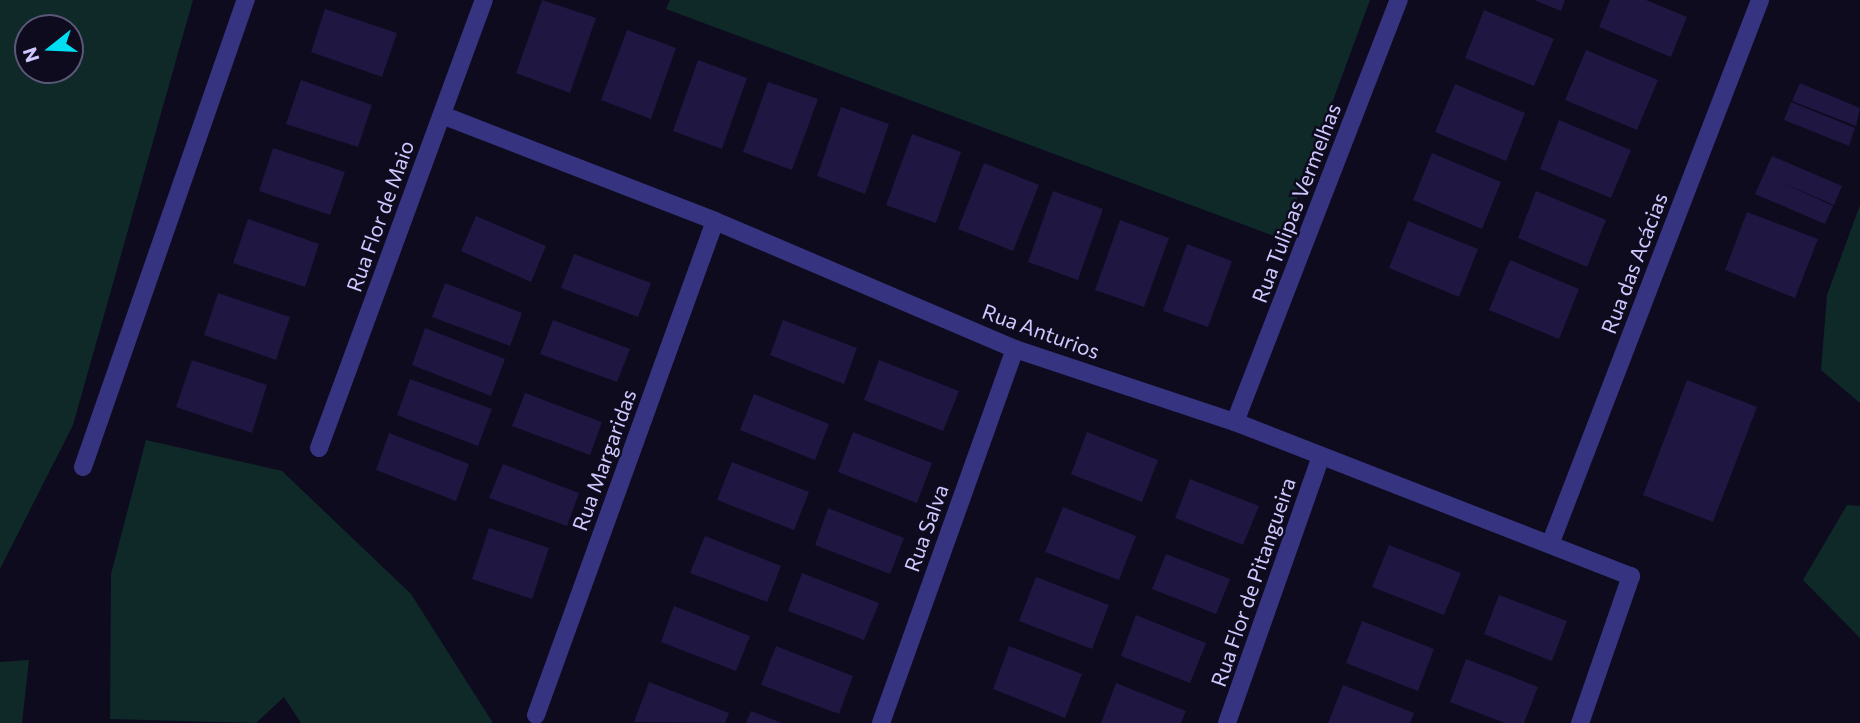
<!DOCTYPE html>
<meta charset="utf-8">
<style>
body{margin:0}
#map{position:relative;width:1860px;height:723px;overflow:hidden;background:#0e0b1f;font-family:Commissioner,sans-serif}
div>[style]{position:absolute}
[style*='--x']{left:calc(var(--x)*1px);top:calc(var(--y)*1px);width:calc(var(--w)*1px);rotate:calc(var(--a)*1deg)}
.green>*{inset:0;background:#0e2928}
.building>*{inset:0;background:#1f1641}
.minor>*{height:18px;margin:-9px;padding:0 9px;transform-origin:9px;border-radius:9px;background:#363481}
span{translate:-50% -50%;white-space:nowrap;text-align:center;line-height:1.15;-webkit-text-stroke:5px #0e0b1f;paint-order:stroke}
.street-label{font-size:21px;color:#cfc9ff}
.north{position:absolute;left:14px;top:14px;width:70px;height:70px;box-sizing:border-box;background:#0e0b1f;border:2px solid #5b5779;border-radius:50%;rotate:252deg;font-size:19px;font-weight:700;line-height:28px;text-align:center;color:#cfc9ff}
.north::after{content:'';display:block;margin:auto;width:24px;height:32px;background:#00def4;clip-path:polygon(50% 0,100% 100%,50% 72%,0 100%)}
</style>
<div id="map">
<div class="green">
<i style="clip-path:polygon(evenodd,0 0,193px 0,73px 425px,0 569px,0 0,28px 28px,70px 28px,70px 70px,28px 70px,28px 28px)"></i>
<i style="clip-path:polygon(670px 0,1370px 0,1282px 239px,666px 9px)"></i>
<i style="clip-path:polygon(1860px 205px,1860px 403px,1821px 370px,1827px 295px)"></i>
<i style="clip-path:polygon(146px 440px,282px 471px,411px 594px,493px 723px,301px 723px,284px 697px,256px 723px,110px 719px,111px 574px)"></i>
<i style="clip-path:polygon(1847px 505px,1860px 506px,1860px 638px,1803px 580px)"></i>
<i style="clip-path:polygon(29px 660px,22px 723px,0 723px,0 662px)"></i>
</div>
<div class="building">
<i style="clip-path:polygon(542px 0,596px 18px,570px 93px,516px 73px)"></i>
<i style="clip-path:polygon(1534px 0,1565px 0,1561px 11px)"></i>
<i style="clip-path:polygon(1610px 0,1646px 0,1687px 17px,1671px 57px,1599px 27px)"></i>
<i style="clip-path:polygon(325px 9px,397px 33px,382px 77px,311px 52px)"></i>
<i style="clip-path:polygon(1484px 10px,1554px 39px,1534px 86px,1465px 58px)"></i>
<i style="clip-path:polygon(627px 30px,676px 48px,651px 119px,601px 100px)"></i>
<i style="clip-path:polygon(1586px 50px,1658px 80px,1637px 130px,1565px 100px)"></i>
<i style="clip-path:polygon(698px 60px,747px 78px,722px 149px,673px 131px)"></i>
<i style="clip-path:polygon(301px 80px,372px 105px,358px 147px,286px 124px)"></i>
<i style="clip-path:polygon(768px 82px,818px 99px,792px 170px,743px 152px)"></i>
<i style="clip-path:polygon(1800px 83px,1860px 108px,1856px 126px,1792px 101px)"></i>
<i style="clip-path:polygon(1455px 84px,1525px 113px,1506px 161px,1435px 132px)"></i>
<i style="clip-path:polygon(1791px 102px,1855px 128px,1849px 146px,1784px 120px)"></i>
<i style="clip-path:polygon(841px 107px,889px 124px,865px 194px,817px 176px)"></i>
<i style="clip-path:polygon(1559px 120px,1631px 150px,1611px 198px,1540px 169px)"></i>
<i style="clip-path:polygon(912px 134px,961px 152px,936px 223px,886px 205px)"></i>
<i style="clip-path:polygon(273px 148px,345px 172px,330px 215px,259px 191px)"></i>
<i style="clip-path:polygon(1432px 153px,1501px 182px,1482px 229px,1413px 200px)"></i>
<i style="clip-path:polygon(1772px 156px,1842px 186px,1834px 205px,1781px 182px,1833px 206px,1825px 224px,1755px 194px)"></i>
<i style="clip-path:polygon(984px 163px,1039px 185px,1013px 251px,958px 229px)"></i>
<i style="clip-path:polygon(1053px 191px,1103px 209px,1078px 280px,1028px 262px)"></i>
<i style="clip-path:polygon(1536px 191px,1606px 220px,1587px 267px,1518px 238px)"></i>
<i style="clip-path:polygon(1747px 212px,1818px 239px,1795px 298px,1725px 270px)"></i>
<i style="clip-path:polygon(476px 216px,546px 246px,531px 282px,461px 251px)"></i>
<i style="clip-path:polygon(248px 219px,319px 244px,305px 287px,233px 263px)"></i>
<i style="clip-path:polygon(1120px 220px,1169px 238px,1144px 307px,1095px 290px)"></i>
<i style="clip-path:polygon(1408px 221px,1478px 249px,1459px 297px,1389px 268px)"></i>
<i style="clip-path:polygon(1187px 244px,1232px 261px,1208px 327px,1163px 311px)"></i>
<i style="clip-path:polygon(574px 254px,651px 283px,638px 317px,561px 288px)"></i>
<i style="clip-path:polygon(1510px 260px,1579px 289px,1559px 339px,1489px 310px)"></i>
<i style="clip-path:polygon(445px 283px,522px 313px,510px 346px,432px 317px)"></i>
<i style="clip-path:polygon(218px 293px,290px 317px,276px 360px,204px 335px)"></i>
<i style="clip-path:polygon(553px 320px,630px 349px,617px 382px,540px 354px)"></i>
<i style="clip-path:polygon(783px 320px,857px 348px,844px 384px,770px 355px)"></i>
<i style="clip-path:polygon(425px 328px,505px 359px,491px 396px,412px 365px)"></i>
<i style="clip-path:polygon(192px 360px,267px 385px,252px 433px,176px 407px)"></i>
<i style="clip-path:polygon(879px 360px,959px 391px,943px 431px,864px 400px)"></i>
<i style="clip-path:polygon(410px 379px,492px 409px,478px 446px,397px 415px)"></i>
<i style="clip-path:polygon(1687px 380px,1757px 407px,1713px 522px,1643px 495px)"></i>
<i style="clip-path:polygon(525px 393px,602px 422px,590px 455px,512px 426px)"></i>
<i style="clip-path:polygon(754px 394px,829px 424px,815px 460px,740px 430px)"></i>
<i style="clip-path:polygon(853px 432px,932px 463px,917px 503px,838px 472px)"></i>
<i style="clip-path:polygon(1087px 432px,1158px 460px,1142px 502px,1071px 474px)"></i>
<i style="clip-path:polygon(389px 433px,469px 464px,456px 501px,376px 470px)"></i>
<i style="clip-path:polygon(732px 462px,809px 492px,794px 530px,717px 500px)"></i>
<i style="clip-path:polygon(503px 464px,579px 493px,567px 526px,489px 498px)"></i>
<i style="clip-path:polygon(1190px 479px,1259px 506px,1243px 545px,1175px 518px)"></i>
<i style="clip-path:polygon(1063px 507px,1136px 536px,1119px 580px,1045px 552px)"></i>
<i style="clip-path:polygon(828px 508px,904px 538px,890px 574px,815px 545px)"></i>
<i style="clip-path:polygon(489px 528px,549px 548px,532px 599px,472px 579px)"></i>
<i style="clip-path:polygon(705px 536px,781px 566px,767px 602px,690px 573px)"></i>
<i style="clip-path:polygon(1389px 545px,1461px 573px,1444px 615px,1372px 587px)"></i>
<i style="clip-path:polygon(1166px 554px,1230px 579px,1216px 614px,1152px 589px)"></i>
<i style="clip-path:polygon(802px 573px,879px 603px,864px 640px,788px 611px)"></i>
<i style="clip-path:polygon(1036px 577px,1109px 605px,1092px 649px,1019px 621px)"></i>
<i style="clip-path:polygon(1499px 595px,1567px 621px,1552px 661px,1484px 634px)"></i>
<i style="clip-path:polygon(674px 606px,750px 636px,736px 671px,661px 642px)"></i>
<i style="clip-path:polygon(1136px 615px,1206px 643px,1190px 683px,1121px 656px)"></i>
<i style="clip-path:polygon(1362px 621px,1434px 649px,1418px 691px,1346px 663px)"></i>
<i style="clip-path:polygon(776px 646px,853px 676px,839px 714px,761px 685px)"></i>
<i style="clip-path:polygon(1009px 646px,1082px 674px,1065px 718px,993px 689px)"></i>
<i style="clip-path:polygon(1466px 659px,1538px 687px,1524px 723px,1505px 723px,1450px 702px)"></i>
<i style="clip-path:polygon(649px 682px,729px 713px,725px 723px,634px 722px)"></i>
<i style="clip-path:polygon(1116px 683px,1186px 711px,1181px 723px,1101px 723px)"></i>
<i style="clip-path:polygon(1343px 685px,1414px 713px,1410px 723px,1328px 723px)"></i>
<i style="clip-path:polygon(751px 711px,782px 723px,746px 723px)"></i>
</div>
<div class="minor">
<i style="--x:442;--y:115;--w:293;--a:21.2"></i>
<i style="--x:715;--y:221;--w:326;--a:23.1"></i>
<i style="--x:1015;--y:349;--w:232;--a:18.4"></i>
<i style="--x:1235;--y:422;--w:425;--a:21.3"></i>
<i style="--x:1631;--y:576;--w:156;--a:109.1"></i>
<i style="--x:1235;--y:422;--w:453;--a:-68.8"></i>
<i style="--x:319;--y:448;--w:477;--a:-69.8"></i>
<i style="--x:83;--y:467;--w:495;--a:-70.8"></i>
<i style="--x:1551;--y:542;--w:581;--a:-68.91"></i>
<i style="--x:536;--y:715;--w:525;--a:-70.08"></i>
<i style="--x:881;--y:723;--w:397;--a:-70.3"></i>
<i style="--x:1227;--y:723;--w:283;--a:-70.6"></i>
</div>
<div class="street-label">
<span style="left:1296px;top:203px;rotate:-69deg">Rua Tulipas Vermelhas</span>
<span style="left:380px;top:216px;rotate:-70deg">Rua Flor de Maio</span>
<span style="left:1634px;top:263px;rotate:-69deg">Rua das Acácias</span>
<span style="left:1041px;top:331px;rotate:20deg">Rua Anturios</span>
<span style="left:604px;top:460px;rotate:-70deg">Rua Margaridas</span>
<span style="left:926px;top:528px;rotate:-70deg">Rua Salva</span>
<span style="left:1253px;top:582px;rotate:-71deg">Rua Flor de Pitangueira</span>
</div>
<div class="north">N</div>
</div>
